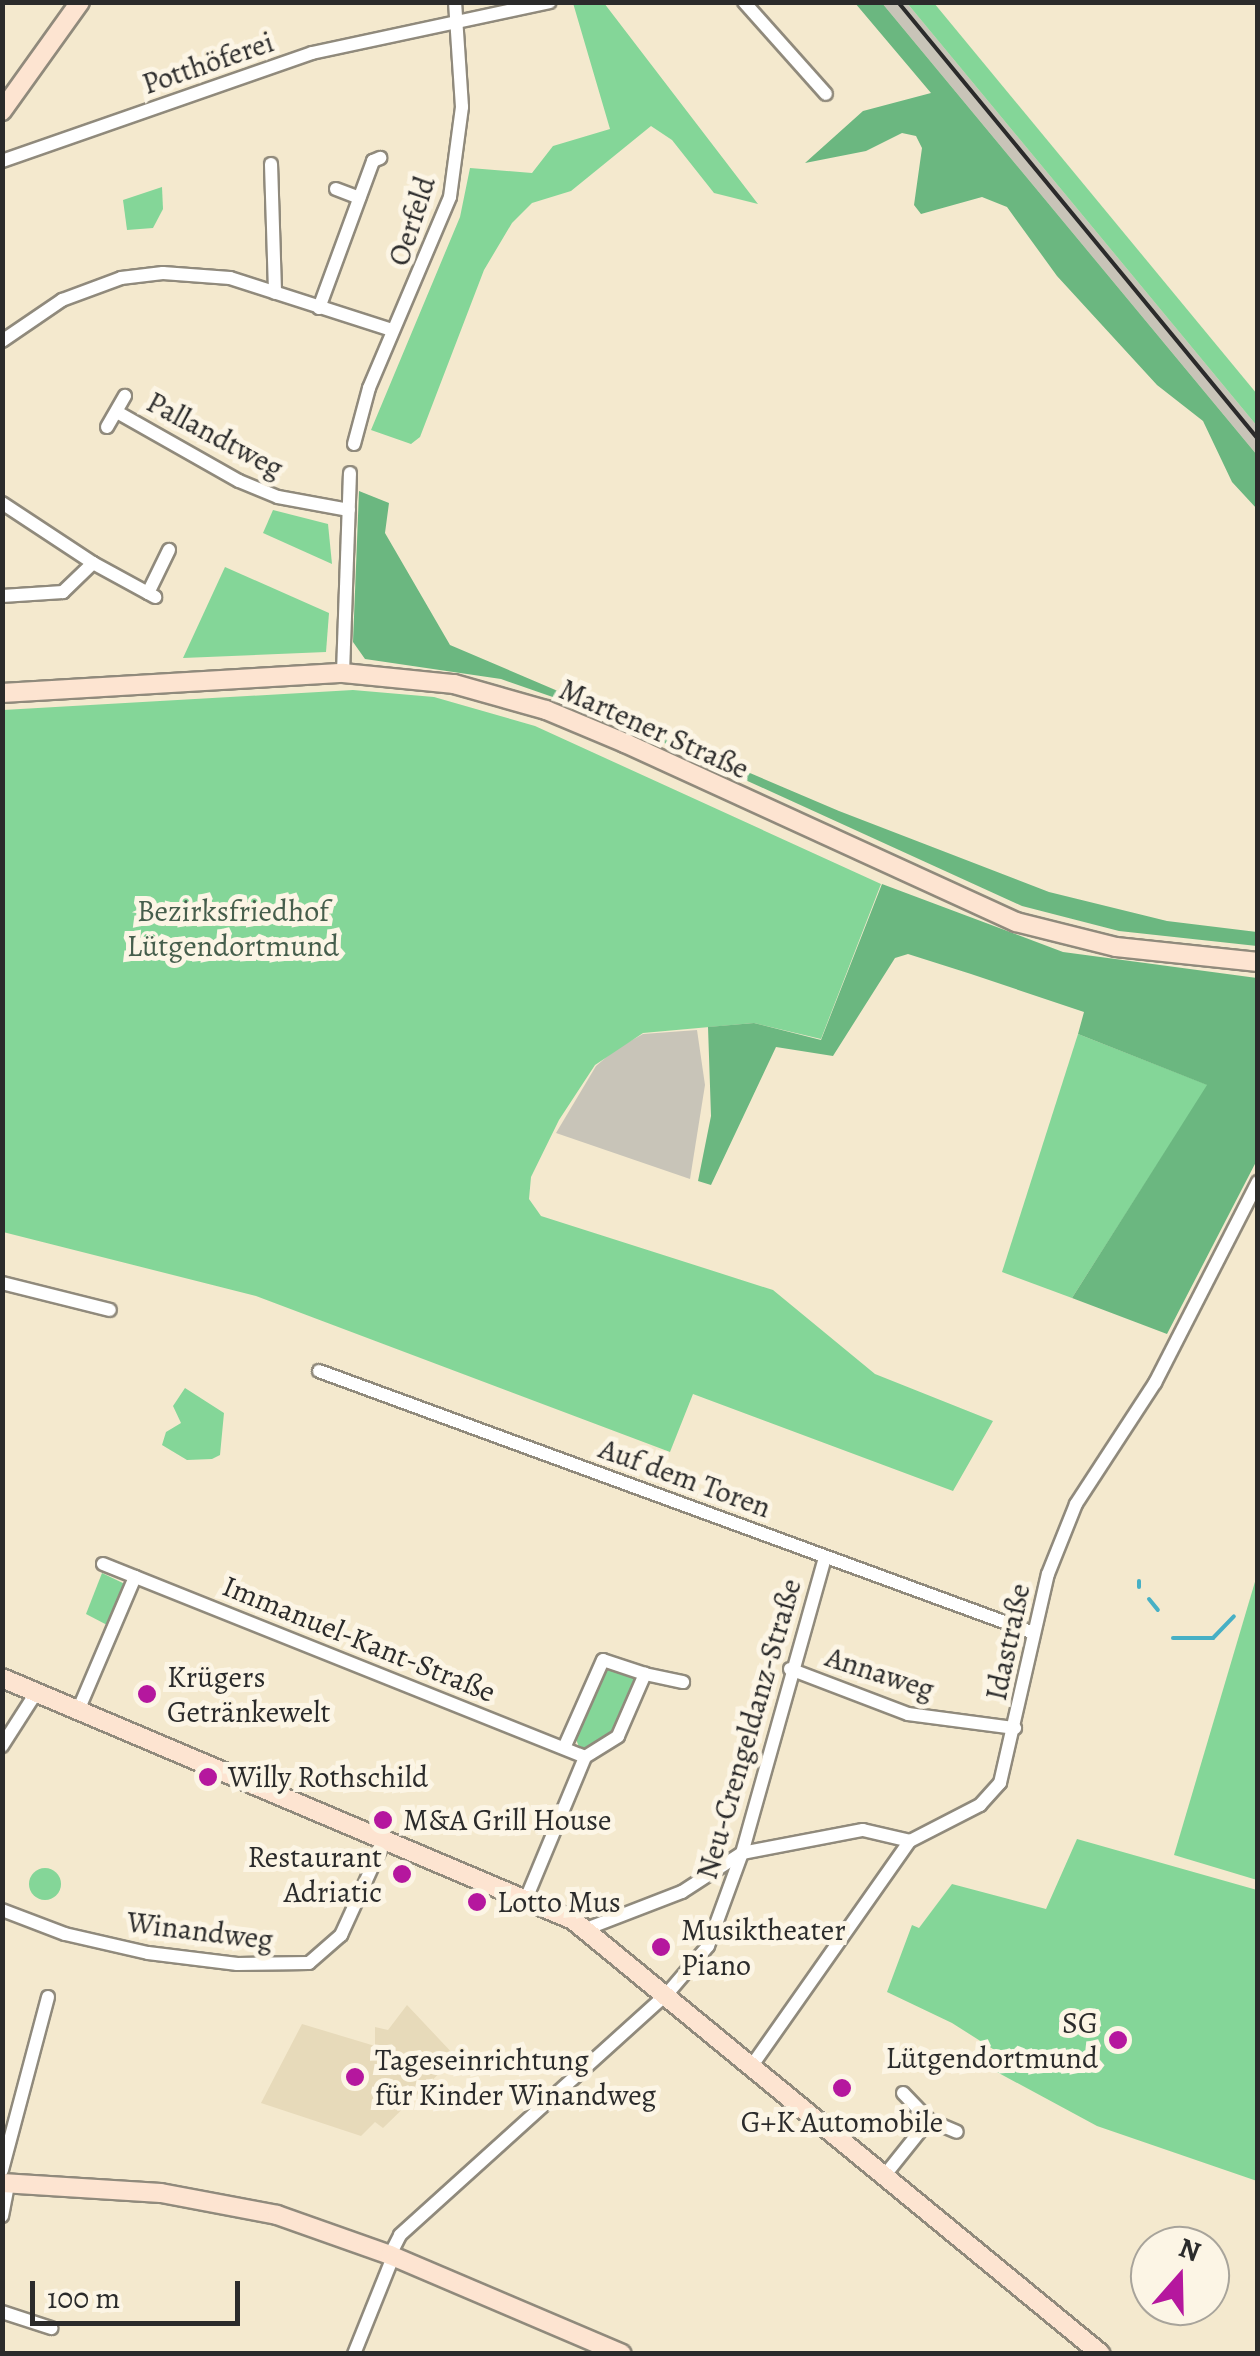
<!DOCTYPE html>
<meta charset="utf-8">
<style>
body{margin:0}
#map{position:relative;width:1260px;height:2356px;overflow:hidden;background:#f4e9ce;font-family:Alegreya,serif}
div>[style]{position:absolute}
[style*='--x']{left:calc(var(--x)*1px);top:calc(var(--y)*1px);width:calc(var(--w)*1px);rotate:calc(var(--a)*1deg)}
.built>*{inset:0;background:#e7daba}
.industrial>*{inset:0;background:#c8c4b8}
.green>*{inset:0;background:#84d698}
.round{border-radius:50%}
.forest>*{inset:0;background:#6bb780}
.stream>*{height:4px;margin:-2px;padding:0 2px;transform-origin:2px;border-radius:2px;background:#47b0c5}
.roads{filter:drop-shadow(2px 0 #908a7c) drop-shadow(-2px 0 #908a7c) drop-shadow(0 2px #908a7c) drop-shadow(0 -2px #908a7c)}
.street>*{height:12px;margin:-6px;padding:0 6px;transform-origin:6px;border-radius:6px;background:#fff}
.secondary>*{height:18px;margin:-9px;padding:0 9px;transform-origin:9px;border-radius:9px;background:#fde4d1}
.rail>*{height:4px;margin:-2px;padding:0 2px;transform-origin:2px;border-radius:2px;background:#2b2b2b}
.dots>*{width:28px;height:28px;translate:-50% -50%;box-sizing:border-box;border:5px solid #fcf5e5;border-radius:50%}
span{translate:-50% -50%;white-space:nowrap;text-align:center;line-height:1.15;-webkit-text-stroke:10px #fcf5e5;paint-order:stroke}
.street-label{font-size:30px;color:#2b2b2b}
.park-label{font-size:30px;color:#465e4c}
.poi-label{font-size:30px;color:#2b2b2b}
.left{translate:0 -50%;text-align:left}
.right{translate:-100% -50%;text-align:right}
.frame{position:absolute;inset:0;border:5px solid #2b2b2b;pointer-events:none}
.north{position:absolute;left:1130px;top:2226px;width:100px;height:100px;box-sizing:border-box;background:#fcf5e5;border:2px solid #a8a49b;border-radius:50%;rotate:20deg;font-size:28px;font-weight:700;line-height:40px;text-align:center;color:#2b2b2b}
.north::after{content:'';display:block;margin:auto;width:35px;height:45px;background:#b5179e;clip-path:polygon(50% 0,100% 100%,50% 72%,0 100%)}
.scale{position:absolute;left:30px;top:2281px;width:210px;height:45px;box-sizing:border-box;border:5px solid #2b2b2b;border-top:0;padding-left:12px;font-size:30px;line-height:35px;white-space:nowrap;color:#2b2b2b;-webkit-text-stroke:8px #fcf5e5;paint-order:stroke}
</style>
<div id="map">
<div class="built">
<i style="clip-path:polygon(407px 2005px,456px 2057px,383px 2128px,375px 2122px,361px 2136px,261px 2103px,302px 2024px,375px 2046px,375px 2027px,388px 2030px)"></i>
</div>
<div class="industrial">
<i style="clip-path:polygon(882px 3px,907px 3px,1257px 426px,1257px 455px)"></i>
<i style="clip-path:polygon(697px 1030px,705px 1085px,690px 1179px,556px 1133px,596px 1066px,616px 1049px,643px 1034px)"></i>
</div>
<div class="green">
<i style="clip-path:polygon(573px 3px,604px 3px,758px 204px,714px 193px,672px 140px,651px 126px,571px 191px,532px 203px,512px 223px,484px 270px,420px 437px,411px 444px,371px 430px,460px 217px,470px 168px,532px 173px,553px 146px,610px 129px)"></i>
<i style="clip-path:polygon(907px 3px,934px 3px,1257px 394px,1257px 426px)"></i>
<i style="clip-path:polygon(162px 187px,163px 209px,153px 228px,127px 230px,123px 200px)"></i>
<i style="clip-path:polygon(273px 510px,328px 524px,332px 564px,263px 533px)"></i>
<i style="clip-path:polygon(225px 567px,329px 613px,326px 652px,183px 658px)"></i>
<i style="clip-path:polygon(353px 690px,434px 697px,535px 726px,881px 884px,821px 1039px,754px 1023px,643px 1033px,595px 1065px,559px 1120px,531px 1177px,529px 1199px,541px 1216px,773px 1290px,875px 1374px,993px 1421px,953px 1491px,693px 1394px,670px 1452px,256px 1296px,3px 1232px,3px 710px)"></i>
<i style="clip-path:polygon(1078px 1034px,1208px 1085px,1072px 1298px,1002px 1272px)"></i>
<i style="clip-path:polygon(185px 1388px,224px 1413px,220px 1455px,212px 1459px,187px 1460px,162px 1445px,166px 1432px,181px 1423px,173px 1406px)"></i>
<i style="clip-path:polygon(102px 1573px,127px 1585px,109px 1626px,86px 1614px)"></i>
<i style="clip-path:polygon(1257px 1575px,1257px 1880px,1174px 1855px)"></i>
<i style="clip-path:polygon(606px 1666px,638px 1679px,616px 1733px,587px 1749px,579px 1747px,574px 1734px)"></i>
<i style="clip-path:polygon(1077px 1839px,1257px 1890px,1257px 2181px,1097px 2126px,995px 2071px,1004px 2056px,952px 2023px,887px 1992px,912px 1925px,919px 1928px,952px 1884px,1046px 1909px)"></i>
<i class="round" style="left:29px;top:1868px;width:32px;height:32px"></i>
</div>
<div class="forest">
<i style="clip-path:polygon(855px 3px,882px 3px,1257px 455px,1257px 509px,1232px 482px,1203px 421px,1157px 385px,1057px 276px,1007px 207px,982px 197px,921px 214px,914px 205px,922px 148px,916px 136px,902px 133px,866px 151px,805px 163px,863px 111px,931px 93px)"></i>
<i style="clip-path:polygon(359px 491px,389px 503px,385px 533px,450px 645px,839px 811px,1049px 892px,1167px 921px,1257px 932px,1257px 946px,1119px 931px,1022px 906px,596px 712px,501px 679px,365px 659px,353px 642px)"></i>
<i style="clip-path:polygon(882px 884px,1063px 952px,1257px 978px,1257px 1160px,1167px 1334px,1072px 1298px,1207px 1085px,1078px 1034px,1084px 1012px,971px 974px,908px 954px,895px 958px,833px 1056px,776px 1047px,711px 1185px,698px 1181px,711px 1116px,708px 1027px,754px 1023px,821px 1040px)"></i>
</div>
<div class="stream">
<i style="--x:1139;--y:1587;--w:6;--a:-90"></i>
<i style="--x:1149;--y:1599;--w:14;--a:51"></i>
<i style="--x:1173;--y:1638;--w:40;--a:0"></i>
<i style="--x:1213;--y:1638;--w:30;--a:-46"></i>
</div>
<div class="roads">
<div class="street">
<i style="--x:744;--y:2;--w:123;--a:48.3"></i>
<i style="--x:2;--y:161;--w:328;--a:-19.2"></i>
<i style="--x:312;--y:53;--w:243;--a:-12.1"></i>
<i style="--x:271;--y:164;--w:129;--a:88.2"></i>
<i style="--x:336;--y:189;--w:25;--a:21"></i>
<i style="--x:319;--y:308;--w:157;--a:-69.8"></i>
<i style="--x:373;--y:161;--w:8;--a:-23"></i>
<i style="--x:2;--y:341;--w:73;--a:-34.3"></i>
<i style="--x:62;--y:300;--w:63;--a:-20.4"></i>
<i style="--x:121;--y:278;--w:42;--a:-6.8"></i>
<i style="--x:163;--y:273;--w:67;--a:4.3"></i>
<i style="--x:230;--y:278;--w:170;--a:17.8"></i>
<i style="--x:117;--y:412;--w:140;--a:29.5"></i>
<i style="--x:239;--y:481;--w:42;--a:22.3"></i>
<i style="--x:278;--y:497;--w:72;--a:10.4"></i>
<i style="--x:107;--y:427;--w:36;--a:-60"></i>
<i style="--x:354;--y:444;--w:58;--a:-75"></i>
<i style="--x:369;--y:388;--w:207;--a:-67"></i>
<i style="--x:450;--y:197;--w:91;--a:-82.4"></i>
<i style="--x:462;--y:107;--w:105;--a:-93.8"></i>
<i style="--x:2;--y:503;--w:109;--a:33.4"></i>
<i style="--x:93;--y:563;--w:42;--a:136"></i>
<i style="--x:63;--y:592;--w:61;--a:176.2"></i>
<i style="--x:93;--y:563;--w:71;--a:28.7"></i>
<i style="--x:148;--y:593;--w:48;--a:-64"></i>
<i style="--x:343;--y:673;--w:200;--a:-88"></i>
<i style="--x:2;--y:1283;--w:111;--a:14"></i>
<i style="--x:319;--y:1371;--w:761;--a:20.12"></i>
<i style="--x:103;--y:1564;--w:519;--a:21.82"></i>
<i style="--x:585;--y:1757;--w:39;--a:-32"></i>
<i style="--x:618;--y:1736;--w:68;--a:-66.5"></i>
<i style="--x:645;--y:1674;--w:44;--a:-161.6"></i>
<i style="--x:603;--y:1660;--w:96;--a:113.9"></i>
<i style="--x:790;--y:1669;--w:126;--a:20.9"></i>
<i style="--x:908;--y:1714;--w:108;--a:7.5"></i>
<i style="--x:645;--y:1674;--w:39;--a:12"></i>
<i style="--x:77;--y:1713;--w:148;--a:-66.9"></i>
<i style="--x:2;--y:1746;--w:59;--a:-57.4"></i>
<i style="--x:526;--y:1899;--w:154;--a:-67.4"></i>
<i style="--x:2;--y:1910;--w:67;--a:20.9"></i>
<i style="--x:65;--y:1934;--w:85;--a:12.9"></i>
<i style="--x:148;--y:1953;--w:90;--a:7"></i>
<i style="--x:237;--y:1964;--w:72;--a:-0.8"></i>
<i style="--x:309;--y:1963;--w:43;--a:-41.2"></i>
<i style="--x:341;--y:1935;--w:103;--a:-65.4"></i>
<i style="--x:586;--y:1929;--w:103;--a:-21.1"></i>
<i style="--x:682;--y:1892;--w:72;--a:-33"></i>
<i style="--x:742;--y:1853;--w:123;--a:-10.8"></i>
<i style="--x:863;--y:1830;--w:48;--a:13.2"></i>
<i style="--x:753;--y:2064;--w:273;--a:-54.9"></i>
<i style="--x:910;--y:1841;--w:79;--a:-27.2"></i>
<i style="--x:980;--y:1805;--w:30;--a:-48"></i>
<i style="--x:1000;--y:1783;--w:214;--a:-77.1"></i>
<i style="--x:1048;--y:1574;--w:75;--a:-68.2"></i>
<i style="--x:1076;--y:1504;--w:145;--a:-56.9"></i>
<i style="--x:1155;--y:1383;--w:226;--a:-62.9"></i>
<i style="--x:903;--y:2093;--w:37;--a:46"></i>
<i style="--x:2;--y:2170;--w:179;--a:-75.1"></i>
<i style="--x:885;--y:2175;--w:70;--a:-51.3"></i>
<i style="--x:929;--y:2120;--w:30;--a:23"></i>
<i style="--x:2;--y:2216;--w:33;--a:-79"></i>
<i style="--x:390;--y:2255;--w:22;--a:-63"></i>
<i style="--x:400;--y:2235;--w:360;--a:-42.1"></i>
<i style="--x:667;--y:1994;--w:63;--a:-49.5"></i>
<i style="--x:708;--y:1946;--w:99;--a:-69.9"></i>
<i style="--x:742;--y:1853;--w:307;--a:-74.3"></i>
<i style="--x:2;--y:2312;--w:52;--a:18.1"></i>
<i style="--x:354;--y:2354;--w:105;--a:-68.1"></i>
</div>
<div class="secondary">
<i style="--x:2;--y:111;--w:134;--a:-54.4"></i>
<i style="--x:2;--y:693;--w:342;--a:-3.4"></i>
<i style="--x:343;--y:673;--w:112;--a:5.7"></i>
<i style="--x:454;--y:684;--w:96;--a:15.8"></i>
<i style="--x:546;--y:710;--w:86;--a:22.7"></i>
<i style="--x:625;--y:743;--w:430;--a:24.6"></i>
<i style="--x:1016;--y:922;--w:103;--a:14"></i>
<i style="--x:1116;--y:947;--w:143;--a:6"></i>
<i style="--x:2;--y:1678;--w:620;--a:22.97"></i>
<i style="--x:573;--y:1920;--w:683;--a:39.42"></i>
<i style="--x:2;--y:2183;--w:159;--a:3.6"></i>
<i style="--x:161;--y:2193;--w:118;--a:10.7"></i>
<i style="--x:277;--y:2215;--w:120;--a:19.5"></i>
<i style="--x:390;--y:2255;--w:252;--a:23.1"></i>
</div>
</div>
<div class="rail">
<i style="--x:898;--y:2;--w:566;--a:50.52"></i>
</div>
<div class="dots">
<i style="left:147px;top:1694px;background:#b5179e"></i>
<i style="left:208px;top:1777px;background:#b5179e"></i>
<i style="left:383px;top:1820px;background:#b5179e"></i>
<i style="left:402px;top:1874px;background:#b5179e"></i>
<i style="left:477px;top:1902px;background:#b5179e"></i>
<i style="left:661px;top:1947px;background:#b5179e"></i>
<i style="left:1118px;top:2040px;background:#b5179e"></i>
<i style="left:355px;top:2077px;background:#b5179e"></i>
<i style="left:842px;top:2088px;background:#b5179e"></i>
</div>
<div class="street-label">
<span style="left:208px;top:63px;rotate:-19deg">Potthöferei</span>
<span style="left:412px;top:221px;rotate:-72deg">Oerfeld</span>
<span style="left:215px;top:435px;rotate:28deg">Pallandtweg</span>
<span style="left:654px;top:729px;rotate:24deg">Martener Straße</span>
<span style="left:685px;top:1478px;rotate:20deg">Auf dem Toren</span>
<span style="left:359px;top:1639px;rotate:22deg">Immanuel-Kant-Straße</span>
<span style="left:1008px;top:1642px;rotate:-78deg">Idastraße</span>
<span style="left:880px;top:1673px;rotate:18deg">Annaweg</span>
<span style="left:749px;top:1729px;rotate:-74deg">Neu-Crengeldanz-Straße</span>
<span style="left:200px;top:1931px;rotate:7deg">Winandweg</span>
</div>
<div class="park-label">
<span style="left:233px;top:928px">Bezirksfriedhof<br>Lütgendortmund</span>
</div>
<div class="poi-label">
<span class="left" style="left:167px;top:1694px">Krügers<br>Getränkewelt</span>
<span class="left" style="left:228px;top:1777px">Willy Rothschild</span>
<span class="left" style="left:403px;top:1820px">M&amp;A Grill House</span>
<span class="right" style="left:382px;top:1874px">Restaurant<br>Adriatic</span>
<span class="left" style="left:497px;top:1902px">Lotto Mus</span>
<span class="left" style="left:681px;top:1947px">Musiktheater<br>Piano</span>
<span class="right" style="left:1098px;top:2040px">SG<br>Lütgendortmund</span>
<span class="left" style="left:375px;top:2077px">Tageseinrichtung<br>für Kinder Winandweg</span>
<span style="left:842px;top:2122px">G+K Automobile</span>
</div>
<div class="frame"></div>
<div class="north">N</div>
<div class="scale">100 m</div>
</div>
